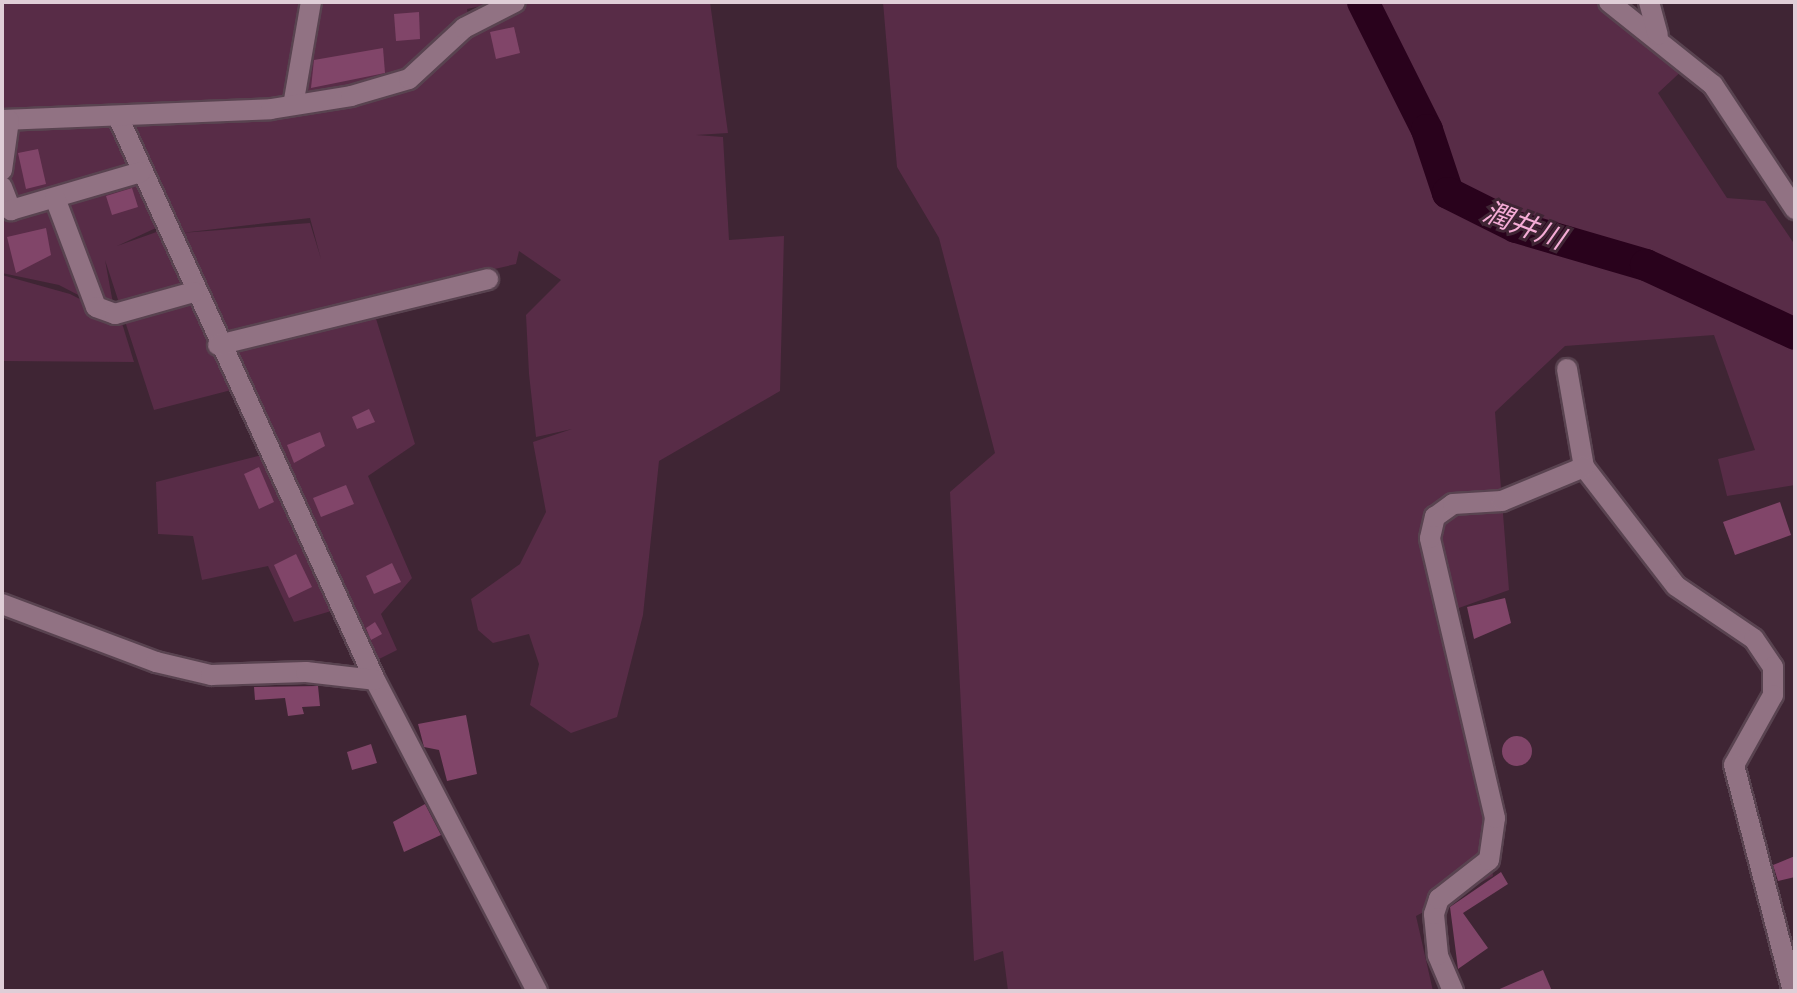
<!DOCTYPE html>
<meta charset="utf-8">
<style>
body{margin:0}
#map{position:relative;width:1797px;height:993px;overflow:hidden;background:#3f2534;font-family:Ubuntu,"Noto Sans JP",sans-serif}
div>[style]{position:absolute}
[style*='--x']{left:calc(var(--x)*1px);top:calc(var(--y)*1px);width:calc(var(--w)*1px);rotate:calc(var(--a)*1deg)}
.green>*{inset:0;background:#582c47}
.river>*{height:32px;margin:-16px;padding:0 16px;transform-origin:16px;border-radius:16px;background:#29021c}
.building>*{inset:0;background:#814569}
.round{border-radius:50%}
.roads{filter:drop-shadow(2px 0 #594350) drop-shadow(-2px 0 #594350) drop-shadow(0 2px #594350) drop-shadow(0 -2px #594350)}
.minor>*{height:20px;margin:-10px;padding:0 10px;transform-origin:10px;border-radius:10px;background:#917283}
span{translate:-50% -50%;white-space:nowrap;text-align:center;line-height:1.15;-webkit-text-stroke:6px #3f2534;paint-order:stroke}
.water-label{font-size:28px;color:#f5acd6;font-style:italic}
.frame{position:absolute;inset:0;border:4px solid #dfced7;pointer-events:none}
</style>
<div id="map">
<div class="green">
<i style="clip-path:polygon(evenodd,2px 2px,500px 2px,467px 9px,470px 24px,530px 2px,710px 2px,728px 133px,696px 135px,723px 137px,729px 240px,784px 236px,780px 391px,659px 461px,643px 615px,617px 717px,571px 733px,530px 705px,539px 664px,529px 634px,493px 643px,478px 630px,471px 599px,520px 564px,546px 512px,533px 442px,572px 429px,536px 437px,529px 374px,526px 315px,561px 280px,519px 251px,516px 264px,224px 331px,168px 234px,239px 388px,154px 410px,105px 260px,115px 314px,59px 285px,2px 273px,2px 125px,310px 107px,408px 84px,461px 33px,396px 83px,294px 100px,2px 119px,2px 2px,127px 142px,165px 229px,117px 246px,158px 227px,127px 142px,2px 2px,310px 218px,321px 259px,310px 223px,181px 233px,310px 218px)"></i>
<i style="clip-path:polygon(883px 2px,1625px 2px,1687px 66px,1658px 93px,1727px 198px,1765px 201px,1795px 245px,1795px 485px,1727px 496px,1718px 459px,1755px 450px,1714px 335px,1565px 346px,1495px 412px,1509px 590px,1456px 609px,1493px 876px,1416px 916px,1433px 991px,1008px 991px,1003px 951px,974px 961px,950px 492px,995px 453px,939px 238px,897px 167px)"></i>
<i style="clip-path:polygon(2px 275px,70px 294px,121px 320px,134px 362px,2px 361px)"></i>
<i style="clip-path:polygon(373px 309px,415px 444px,368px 476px,412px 578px,381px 614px,397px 650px,375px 661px,233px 348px)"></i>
<i style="clip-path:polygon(262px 455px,338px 609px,294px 622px,268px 566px,202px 580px,193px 536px,158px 534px,156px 482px)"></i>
</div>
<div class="river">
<i style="--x:1363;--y:2;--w:143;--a:63.4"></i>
<i style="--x:1427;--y:130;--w:66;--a:71.6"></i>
<i style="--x:1448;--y:193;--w:76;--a:26.6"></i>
<i style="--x:1516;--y:227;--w:135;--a:16.3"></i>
<i style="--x:1646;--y:265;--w:164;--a:24.8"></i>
</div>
<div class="building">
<i style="clip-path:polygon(419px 12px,420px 39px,396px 41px,394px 14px)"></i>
<i style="clip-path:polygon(514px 27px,520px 53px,496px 59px,490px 32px)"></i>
<i style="clip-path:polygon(383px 48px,385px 73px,311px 88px,314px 60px)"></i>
<i style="clip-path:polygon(38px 149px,46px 184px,26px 189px,18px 153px)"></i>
<i style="clip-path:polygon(132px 188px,138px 207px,112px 215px,106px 196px)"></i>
<i style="clip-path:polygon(46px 228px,51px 255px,16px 273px,7px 237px)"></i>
<i style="clip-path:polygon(369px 409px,375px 422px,357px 429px,352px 417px)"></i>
<i style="clip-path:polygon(320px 432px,325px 446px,294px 463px,287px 445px)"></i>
<i style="clip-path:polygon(259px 467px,274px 502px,259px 509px,244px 474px)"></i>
<i style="clip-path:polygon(346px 485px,354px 504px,321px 517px,313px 498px)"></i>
<i style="clip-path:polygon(1780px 502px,1791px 535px,1735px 555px,1723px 522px)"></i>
<i style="clip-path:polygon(296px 554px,312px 587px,289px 598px,274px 565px)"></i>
<i style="clip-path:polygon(392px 563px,401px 582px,374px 594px,366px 576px)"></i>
<i style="clip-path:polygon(1505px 598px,1511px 623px,1474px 639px,1467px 607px)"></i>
<i style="clip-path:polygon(375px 622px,382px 634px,371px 640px,366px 628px)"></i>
<i style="clip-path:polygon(318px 686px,320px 706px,302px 707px,304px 714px,288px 716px,285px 698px,255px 700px,254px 687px)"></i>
<i style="clip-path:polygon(466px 715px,477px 774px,447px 781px,439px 750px,424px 747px,418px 724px)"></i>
<i class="round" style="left:1502px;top:736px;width:30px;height:30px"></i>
<i style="clip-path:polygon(371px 744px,377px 763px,352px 770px,347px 752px)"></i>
<i style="clip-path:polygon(425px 804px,441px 835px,404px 852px,393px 822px)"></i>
<i style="clip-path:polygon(1795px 856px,1795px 877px,1778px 881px,1773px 865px)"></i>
<i style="clip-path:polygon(1501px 872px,1508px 884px,1463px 913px,1488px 948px,1458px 969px,1450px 907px)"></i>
<i style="clip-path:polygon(1543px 970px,1552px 991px,1495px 991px)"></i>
</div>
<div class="roads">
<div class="minor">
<i style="--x:1609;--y:2;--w:133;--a:38.6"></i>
<i style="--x:1713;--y:85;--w:149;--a:56.5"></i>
<i style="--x:1649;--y:2;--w:34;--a:75"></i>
<i style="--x:294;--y:100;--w:99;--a:-80.2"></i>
<i style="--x:119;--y:119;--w:617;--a:65.47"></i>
<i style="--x:375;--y:680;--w:351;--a:62.5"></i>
<i style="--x:2;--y:120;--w:269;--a:-2.3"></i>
<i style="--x:271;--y:109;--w:81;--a:-9.2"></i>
<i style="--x:351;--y:96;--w:60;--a:-16.3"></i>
<i style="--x:409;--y:79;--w:75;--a:-42.8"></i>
<i style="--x:464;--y:28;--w:57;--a:-27"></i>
<i style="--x:2;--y:170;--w:50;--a:-82"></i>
<i style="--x:2;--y:187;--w:25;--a:69"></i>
<i style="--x:11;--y:210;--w:135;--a:-16.3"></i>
<i style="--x:55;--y:198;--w:116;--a:69.4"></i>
<i style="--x:96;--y:307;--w:20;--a:20"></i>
<i style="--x:115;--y:314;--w:82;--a:-15.6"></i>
<i style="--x:218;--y:345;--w:278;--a:-13.7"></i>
<i style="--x:1567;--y:369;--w:99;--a:80.2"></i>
<i style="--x:1584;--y:467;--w:150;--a:52.3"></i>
<i style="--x:1676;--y:586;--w:94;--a:34.2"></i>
<i style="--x:1754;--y:639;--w:34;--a:56"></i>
<i style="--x:1773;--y:667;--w:28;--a:90"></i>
<i style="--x:1773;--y:695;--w:80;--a:119.1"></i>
<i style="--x:1734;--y:765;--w:234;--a:75.4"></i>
<i style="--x:2;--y:604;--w:165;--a:20.6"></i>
<i style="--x:156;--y:662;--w:57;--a:13.3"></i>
<i style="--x:211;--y:675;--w:95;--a:-1.8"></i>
<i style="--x:306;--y:672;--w:69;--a:6.6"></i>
<i style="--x:1453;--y:991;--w:39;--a:-113"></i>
<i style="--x:1438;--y:955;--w:41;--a:-95.6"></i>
<i style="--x:1434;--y:914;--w:16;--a:-72"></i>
<i style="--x:1439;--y:899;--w:63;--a:-38"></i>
<i style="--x:1489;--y:860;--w:42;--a:-81.9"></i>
<i style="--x:1495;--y:818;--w:287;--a:-103.1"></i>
<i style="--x:1430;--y:538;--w:22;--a:-77"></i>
<i style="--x:1435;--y:517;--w:22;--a:-36"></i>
<i style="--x:1453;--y:504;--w:49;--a:-3.5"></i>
<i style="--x:1502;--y:501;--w:89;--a:-22.5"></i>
</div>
</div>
<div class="water-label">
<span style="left:1524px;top:225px;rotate:21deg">潤井川</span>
</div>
<div class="frame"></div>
</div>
